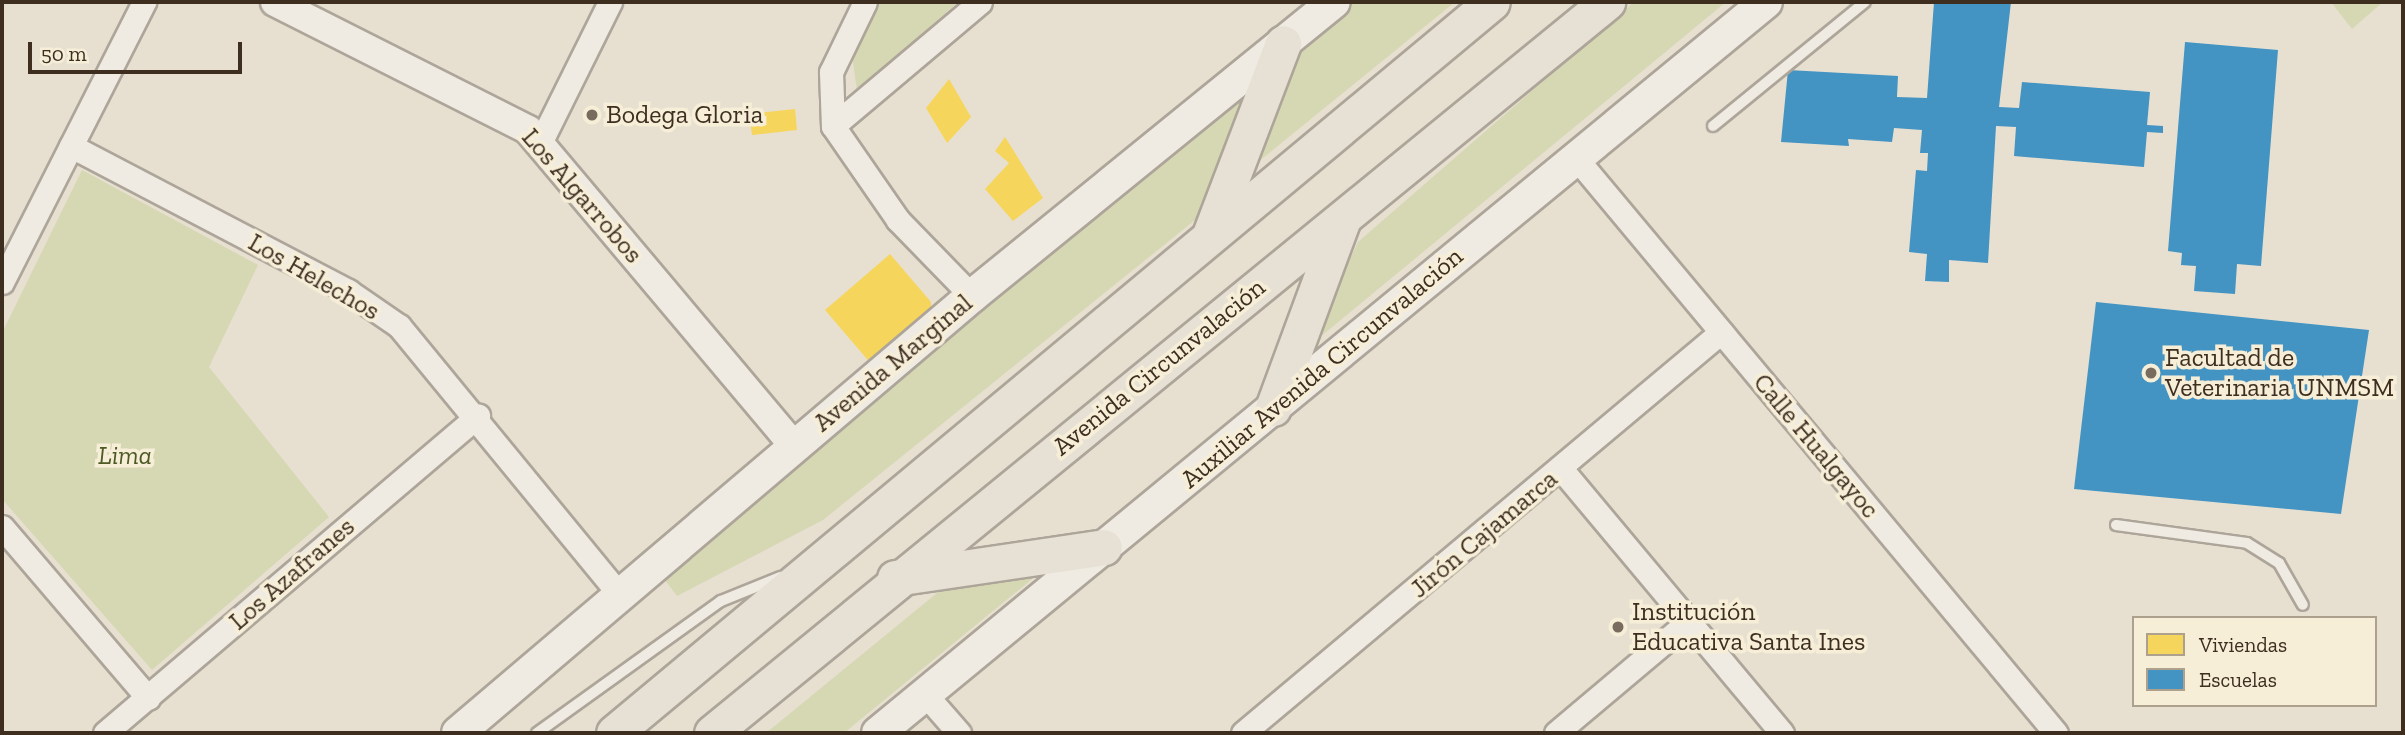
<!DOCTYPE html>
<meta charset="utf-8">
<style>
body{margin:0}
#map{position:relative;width:2405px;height:735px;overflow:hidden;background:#e7e0d1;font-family:"Zilla Slab",serif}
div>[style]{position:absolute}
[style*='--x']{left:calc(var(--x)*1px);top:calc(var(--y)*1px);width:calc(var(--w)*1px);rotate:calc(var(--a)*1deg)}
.green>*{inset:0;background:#d6d7b3}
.homes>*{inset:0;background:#f6d55c}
.schools>*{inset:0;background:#4393c3}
.roads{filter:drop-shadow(2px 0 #ada599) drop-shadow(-2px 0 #ada599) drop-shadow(0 2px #ada599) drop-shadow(0 -2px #ada599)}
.service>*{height:10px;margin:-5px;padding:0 5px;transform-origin:5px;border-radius:5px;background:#efebe3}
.minor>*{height:23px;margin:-11.5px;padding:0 11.5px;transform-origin:11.5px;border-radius:11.5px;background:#efebe3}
.tertiary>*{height:28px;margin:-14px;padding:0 14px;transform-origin:14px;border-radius:14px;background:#efebe3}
.secondary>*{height:32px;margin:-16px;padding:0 16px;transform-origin:16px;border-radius:16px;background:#efebe3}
.primary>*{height:35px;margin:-17.5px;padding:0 17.5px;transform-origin:17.5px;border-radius:17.5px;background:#e6e1d4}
.dots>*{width:19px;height:19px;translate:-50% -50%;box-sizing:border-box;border:4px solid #f7eed8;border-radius:50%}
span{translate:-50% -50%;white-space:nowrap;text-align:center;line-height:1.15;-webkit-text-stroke:7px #f7eed8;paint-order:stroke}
.poi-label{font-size:26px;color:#3d2e20}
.left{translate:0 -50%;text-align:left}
.street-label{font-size:26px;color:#3d2e20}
.park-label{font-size:26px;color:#4d5a26;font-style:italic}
.frame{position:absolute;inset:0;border:4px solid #3d2e20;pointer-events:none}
.legend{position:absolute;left:2132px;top:616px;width:245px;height:91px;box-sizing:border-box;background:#f7eed8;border:2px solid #ada18e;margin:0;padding:9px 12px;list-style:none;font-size:21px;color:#3d2e20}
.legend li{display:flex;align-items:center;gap:14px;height:35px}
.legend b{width:35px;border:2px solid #ada18e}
.scale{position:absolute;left:28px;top:42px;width:214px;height:32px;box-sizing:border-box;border:4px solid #3d2e20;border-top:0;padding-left:9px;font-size:21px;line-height:24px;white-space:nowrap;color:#3d2e20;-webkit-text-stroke:5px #f7eed8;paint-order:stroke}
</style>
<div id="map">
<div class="green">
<i style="clip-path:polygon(879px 2px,958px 2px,857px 91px,852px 55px)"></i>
<i style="clip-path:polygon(1349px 2px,1455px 2px,1247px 171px,1279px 79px,1312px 32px)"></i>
<i style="clip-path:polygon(1634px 2px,1726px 2px,1308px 347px,1358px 242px)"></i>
<i style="clip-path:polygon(2331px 2px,2383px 2px,2352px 29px)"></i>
<i style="clip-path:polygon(1246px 88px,1253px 94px,1195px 220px,823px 520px,677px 596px,665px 580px)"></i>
<i style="clip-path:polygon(82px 170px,258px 265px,209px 367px,329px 517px,152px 670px,2px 499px,2px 333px)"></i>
<i style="clip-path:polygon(1059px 557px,844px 733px,766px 733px,948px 584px)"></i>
</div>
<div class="homes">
<i style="clip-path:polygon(949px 79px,971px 117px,947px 143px,926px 108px)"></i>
<i style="clip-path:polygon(795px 109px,797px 130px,752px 135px,749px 114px)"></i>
<i style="clip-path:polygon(1005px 137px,1043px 198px,1013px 221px,985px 189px,1009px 163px,995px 151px)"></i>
<i style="clip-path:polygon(890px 254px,931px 302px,931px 314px,872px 365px,825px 310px)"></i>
</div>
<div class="schools">
<i style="clip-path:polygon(1934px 2px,2011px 2px,1999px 107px,2019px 108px,2022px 82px,2150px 92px,2147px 125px,2163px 126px,2163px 133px,2147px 132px,2144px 167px,2014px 156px,2016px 127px,1996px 126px,1988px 263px,1949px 260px,1949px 282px,1925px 281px,1927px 254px,1909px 252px,1916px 170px,1927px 171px,1928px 153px,1920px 153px,1922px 130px,1894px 128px,1892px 142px,1848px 139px,1849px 146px,1781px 142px,1788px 70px,1898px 76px,1897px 97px,1927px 98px)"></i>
<i style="clip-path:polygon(2185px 42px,2278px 50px,2261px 266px,2237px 264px,2235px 294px,2194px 291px,2196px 266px,2181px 265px,2182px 253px,2168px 251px)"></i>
<i style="clip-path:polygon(2096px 302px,2369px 330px,2341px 514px,2074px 489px)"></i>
</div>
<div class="roads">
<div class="service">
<i style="--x:1713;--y:126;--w:196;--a:-39.2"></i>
<i style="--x:2116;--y:525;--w:132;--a:7.8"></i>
<i style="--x:2247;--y:543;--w:38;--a:32"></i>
<i style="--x:2279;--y:563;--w:48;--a:60.3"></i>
<i style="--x:537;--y:733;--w:226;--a:-35.7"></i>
<i style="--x:721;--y:601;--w:64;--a:-22.1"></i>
</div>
<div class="minor">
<i style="--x:865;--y:2;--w:78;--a:115.9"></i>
<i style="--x:831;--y:72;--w:54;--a:87.9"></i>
<i style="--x:833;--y:126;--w:114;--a:55.3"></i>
<i style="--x:898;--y:220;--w:106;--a:45.8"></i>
<i style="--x:833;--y:126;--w:192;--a:-40.1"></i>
<i style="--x:540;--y:143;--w:157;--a:-63.6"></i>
<i style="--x:71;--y:146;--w:313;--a:27.6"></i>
<i style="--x:348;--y:291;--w:62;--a:34.5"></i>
<i style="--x:399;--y:326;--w:345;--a:50.6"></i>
<i style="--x:1576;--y:158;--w:749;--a:50.15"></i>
<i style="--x:2;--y:282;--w:314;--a:-63.1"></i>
<i style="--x:1562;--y:470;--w:343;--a:50.1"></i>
<i style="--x:2;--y:527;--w:225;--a:49.5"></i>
<i style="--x:925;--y:694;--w:52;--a:48.9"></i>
<i style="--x:105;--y:733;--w:490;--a:-40.4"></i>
<i style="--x:1243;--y:733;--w:624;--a:-39.99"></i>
<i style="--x:1556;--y:733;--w:172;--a:-40.1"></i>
</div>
<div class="tertiary">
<i style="--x:275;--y:2;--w:284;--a:26.8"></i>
<i style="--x:528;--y:130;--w:413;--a:49.9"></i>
</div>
<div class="secondary">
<i style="--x:458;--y:733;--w:675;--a:-40.37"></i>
<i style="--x:972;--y:296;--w:466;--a:-39.1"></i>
<i style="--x:878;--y:733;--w:1150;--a:-39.46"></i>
</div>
<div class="primary">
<i style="--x:1211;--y:232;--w:202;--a:-69.1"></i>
<i style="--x:1273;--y:408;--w:199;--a:-69.7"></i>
<i style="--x:895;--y:578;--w:211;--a:-8.4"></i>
<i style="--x:614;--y:733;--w:1142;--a:-39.78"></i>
<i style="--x:712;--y:733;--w:1156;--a:-39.24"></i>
</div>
</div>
<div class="dots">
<i style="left:592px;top:115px;background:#786c5e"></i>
<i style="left:2151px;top:373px;background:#786c5e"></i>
<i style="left:1618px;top:627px;background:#786c5e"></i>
</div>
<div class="poi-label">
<span class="left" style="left:606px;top:115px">Bodega Gloria</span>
<span class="left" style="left:2165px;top:373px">Facultad de<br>Veterinaria UNMSM</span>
<span class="left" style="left:1632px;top:627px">Institución<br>Educativa Santa Ines</span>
</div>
<div class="street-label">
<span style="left:582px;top:196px;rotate:49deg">Los Algarrobos</span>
<span style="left:314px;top:277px;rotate:30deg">Los Helechos</span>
<span style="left:893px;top:363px;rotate:-40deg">Avenida Marginal</span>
<span style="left:1159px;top:367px;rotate:-39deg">Avenida Circunvalación</span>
<span style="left:1322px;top:368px;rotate:-40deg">Auxiliar Avenida Circunvalación</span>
<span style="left:1816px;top:446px;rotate:50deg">Calle Hualgayoc</span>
<span style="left:1484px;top:534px;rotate:-40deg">Jirón Cajamarca</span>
<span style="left:292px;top:574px;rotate:-41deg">Los Azafranes</span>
</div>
<div class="park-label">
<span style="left:125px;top:456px">Lima</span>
</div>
<div class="frame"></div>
<ul class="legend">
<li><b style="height:19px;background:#f6d55c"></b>Viviendas</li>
<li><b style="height:19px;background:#4393c3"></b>Escuelas</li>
</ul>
<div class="scale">50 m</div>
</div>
